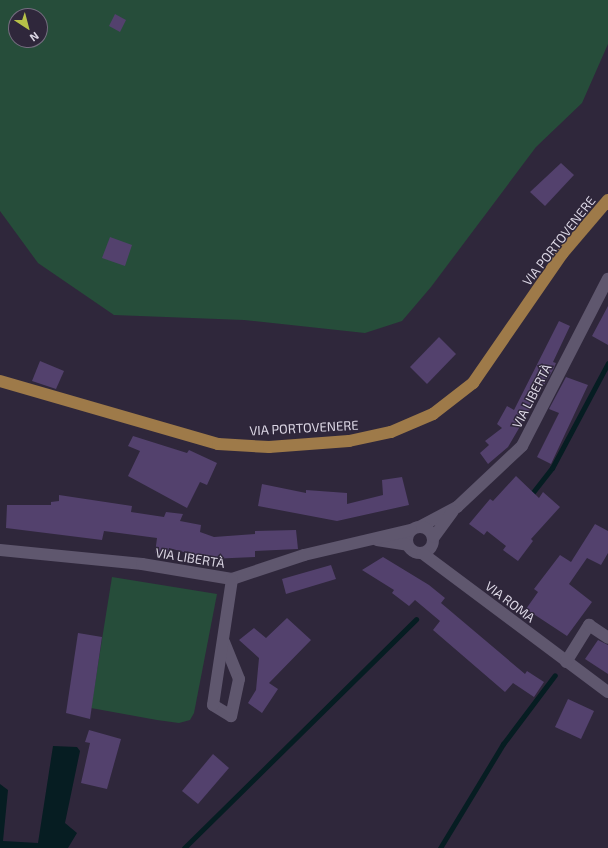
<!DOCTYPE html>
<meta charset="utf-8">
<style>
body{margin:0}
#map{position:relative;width:608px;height:848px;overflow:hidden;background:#2f273b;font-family:"Exo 2",sans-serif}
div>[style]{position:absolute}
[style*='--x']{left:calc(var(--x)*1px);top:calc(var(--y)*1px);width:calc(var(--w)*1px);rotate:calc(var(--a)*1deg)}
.green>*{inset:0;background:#264d3a}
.water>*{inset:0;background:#061d22}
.stream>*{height:5px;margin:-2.5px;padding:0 2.5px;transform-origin:2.5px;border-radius:2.5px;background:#061d22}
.building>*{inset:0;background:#53416d}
.minor>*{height:12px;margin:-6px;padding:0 6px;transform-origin:6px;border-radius:6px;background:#5f576e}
.minor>.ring{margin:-6px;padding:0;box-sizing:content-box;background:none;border:12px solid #5f576e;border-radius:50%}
.major>*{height:12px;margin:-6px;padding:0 6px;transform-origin:6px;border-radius:6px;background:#9e7a49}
span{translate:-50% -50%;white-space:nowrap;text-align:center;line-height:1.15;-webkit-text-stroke:3px #2f273b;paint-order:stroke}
.street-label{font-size:13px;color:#dbd6e4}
.north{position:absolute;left:8px;top:8px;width:40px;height:40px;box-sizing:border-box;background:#2f273b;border:1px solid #746d7f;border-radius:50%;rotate:144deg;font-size:11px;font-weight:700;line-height:16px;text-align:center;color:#dbd6e4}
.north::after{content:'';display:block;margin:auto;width:14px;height:18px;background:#b7c148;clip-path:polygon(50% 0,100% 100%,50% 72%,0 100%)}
</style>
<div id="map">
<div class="green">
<i style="clip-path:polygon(evenodd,0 0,608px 0,608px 44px,582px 103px,536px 147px,431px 287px,402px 321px,365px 333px,244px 320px,114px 315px,38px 263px,0 211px,0 0,16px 16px,40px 16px,40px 40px,16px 40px,16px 16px)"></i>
<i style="clip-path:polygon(112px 577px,217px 594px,194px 713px,190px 720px,179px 723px,157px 720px,91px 708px)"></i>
</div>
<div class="water">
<i style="clip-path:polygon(53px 746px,77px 747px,80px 751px,65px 823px,77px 833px,68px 848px,0 848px,0 784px,8px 790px,3px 841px,38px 843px)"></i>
</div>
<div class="stream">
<i style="--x:530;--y:496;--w:36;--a:-52"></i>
<i style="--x:552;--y:468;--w:119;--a:-61.9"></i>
<i style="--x:184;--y:848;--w:326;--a:-44.6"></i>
<i style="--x:440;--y:848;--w:122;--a:-58.8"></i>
<i style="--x:503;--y:744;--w:86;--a:-53"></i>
</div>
<div class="building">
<i style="clip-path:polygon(115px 14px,126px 20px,120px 32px,109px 26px)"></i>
<i style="clip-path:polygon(561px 163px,574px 175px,545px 206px,530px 192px)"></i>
<i style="clip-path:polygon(110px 237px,132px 245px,125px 266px,102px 258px)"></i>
<i style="clip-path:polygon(608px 306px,608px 345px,592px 336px)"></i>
<i style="clip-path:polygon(559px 321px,570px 326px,553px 362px,556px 363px,553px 370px,508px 447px,488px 464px,480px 453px,489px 445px,485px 441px,502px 428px,497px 424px,507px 406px,514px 410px)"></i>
<i style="clip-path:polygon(439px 337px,456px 354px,427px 384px,410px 367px)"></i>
<i style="clip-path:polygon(40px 361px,64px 371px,56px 389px,32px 381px)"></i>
<i style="clip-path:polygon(566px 377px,588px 385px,551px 464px,537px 457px,559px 413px,549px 409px)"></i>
<i style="clip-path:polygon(133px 436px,187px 453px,189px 450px,217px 463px,207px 485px,200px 482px,187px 508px,128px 476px,140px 451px,128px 446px)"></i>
<i style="clip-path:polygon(516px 476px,539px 498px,543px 492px,560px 507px,531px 539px,533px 541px,518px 561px,503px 550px,506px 546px,487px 531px,484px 535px,469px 524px,490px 499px,493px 501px)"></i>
<i style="clip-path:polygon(402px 477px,409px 505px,337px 521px,258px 506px,262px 484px,306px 493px,306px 490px,347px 493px,347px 504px,383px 495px,382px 480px)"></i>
<i style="clip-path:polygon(59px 495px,132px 506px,131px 512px,164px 517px,166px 512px,183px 514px,180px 521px,201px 525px,200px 532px,214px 537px,255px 534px,255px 531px,296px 530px,298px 549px,255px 551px,255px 557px,209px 559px,169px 548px,167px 556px,155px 553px,157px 538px,104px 531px,102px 540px,6px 528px,7px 505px,51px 505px,51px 502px,59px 501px)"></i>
<i style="clip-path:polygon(595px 524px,608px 531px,608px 553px,601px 565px,587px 558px,569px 584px,592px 602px,567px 636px,526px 609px,538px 592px,534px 589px,560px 555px,571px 562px)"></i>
<i style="clip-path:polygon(383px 557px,429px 585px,445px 598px,441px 603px,525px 674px,527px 671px,544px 682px,534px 697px,513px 683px,505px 692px,433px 630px,440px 621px,415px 600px,409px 606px,392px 593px,394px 590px,362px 570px)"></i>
<i style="clip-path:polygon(331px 565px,336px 579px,286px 594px,282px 579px)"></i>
<i style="clip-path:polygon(287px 618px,311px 640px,269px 683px,278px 689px,262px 713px,248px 703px,256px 690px,259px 658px,239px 640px,254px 628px,266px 638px)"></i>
<i style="clip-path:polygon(78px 633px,102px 637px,90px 719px,66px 713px)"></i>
<i style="clip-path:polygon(598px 640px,608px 645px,608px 674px,585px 659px)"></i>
<i style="clip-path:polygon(568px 699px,594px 711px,581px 739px,555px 727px)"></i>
<i style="clip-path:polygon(89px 730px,121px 739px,107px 789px,81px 783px,90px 743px,85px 742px)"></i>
<i style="clip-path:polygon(213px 754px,229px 768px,198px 804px,182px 791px)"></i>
</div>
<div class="minor">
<i style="--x:421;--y:526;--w:41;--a:-27.8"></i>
<i style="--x:457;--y:507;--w:89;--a:-43.2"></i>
<i style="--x:522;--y:446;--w:188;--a:-62.8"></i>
<i class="ring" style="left:407px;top:527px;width:14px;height:14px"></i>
<i style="--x:434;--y:537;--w:32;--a:-54"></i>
<i style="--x:377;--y:540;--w:31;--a:9"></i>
<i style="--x:0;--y:550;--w:143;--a:5.6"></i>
<i style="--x:142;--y:564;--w:91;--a:9.5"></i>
<i style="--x:232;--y:579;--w:76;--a:-18.4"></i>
<i style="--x:304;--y:555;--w:110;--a:-13.2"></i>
<i style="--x:422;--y:553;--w:232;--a:36.8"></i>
<i style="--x:224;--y:642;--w:40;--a:68"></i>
<i style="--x:239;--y:679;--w:38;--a:102"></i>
<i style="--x:231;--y:716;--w:21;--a:-149"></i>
<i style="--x:213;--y:705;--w:127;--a:-81.4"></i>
<i style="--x:566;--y:662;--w:44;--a:-58.1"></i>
<i style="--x:589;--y:625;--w:23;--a:34"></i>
</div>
<div class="major">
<i style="--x:0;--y:381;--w:227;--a:16.1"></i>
<i style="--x:218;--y:444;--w:51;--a:3.4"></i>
<i style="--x:269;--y:447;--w:80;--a:-4.3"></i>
<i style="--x:349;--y:441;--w:43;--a:-12.1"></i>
<i style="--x:391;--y:432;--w:46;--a:-23.2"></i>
<i style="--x:433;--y:414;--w:51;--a:-37.8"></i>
<i style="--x:473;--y:383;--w:157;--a:-55.4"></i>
<i style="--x:562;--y:254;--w:71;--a:-49.6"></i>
</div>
<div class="street-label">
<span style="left:559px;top:241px;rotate:-52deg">VIA PORTOVENERE</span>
<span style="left:532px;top:396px;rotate:-63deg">VIA LIBERTÀ</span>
<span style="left:304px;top:428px;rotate:-3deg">VIA PORTOVENERE</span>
<span style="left:190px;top:558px;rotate:9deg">VIA LIBERTÀ</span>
<span style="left:510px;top:602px;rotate:37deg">VIA ROMA</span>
</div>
<div class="north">N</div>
</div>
